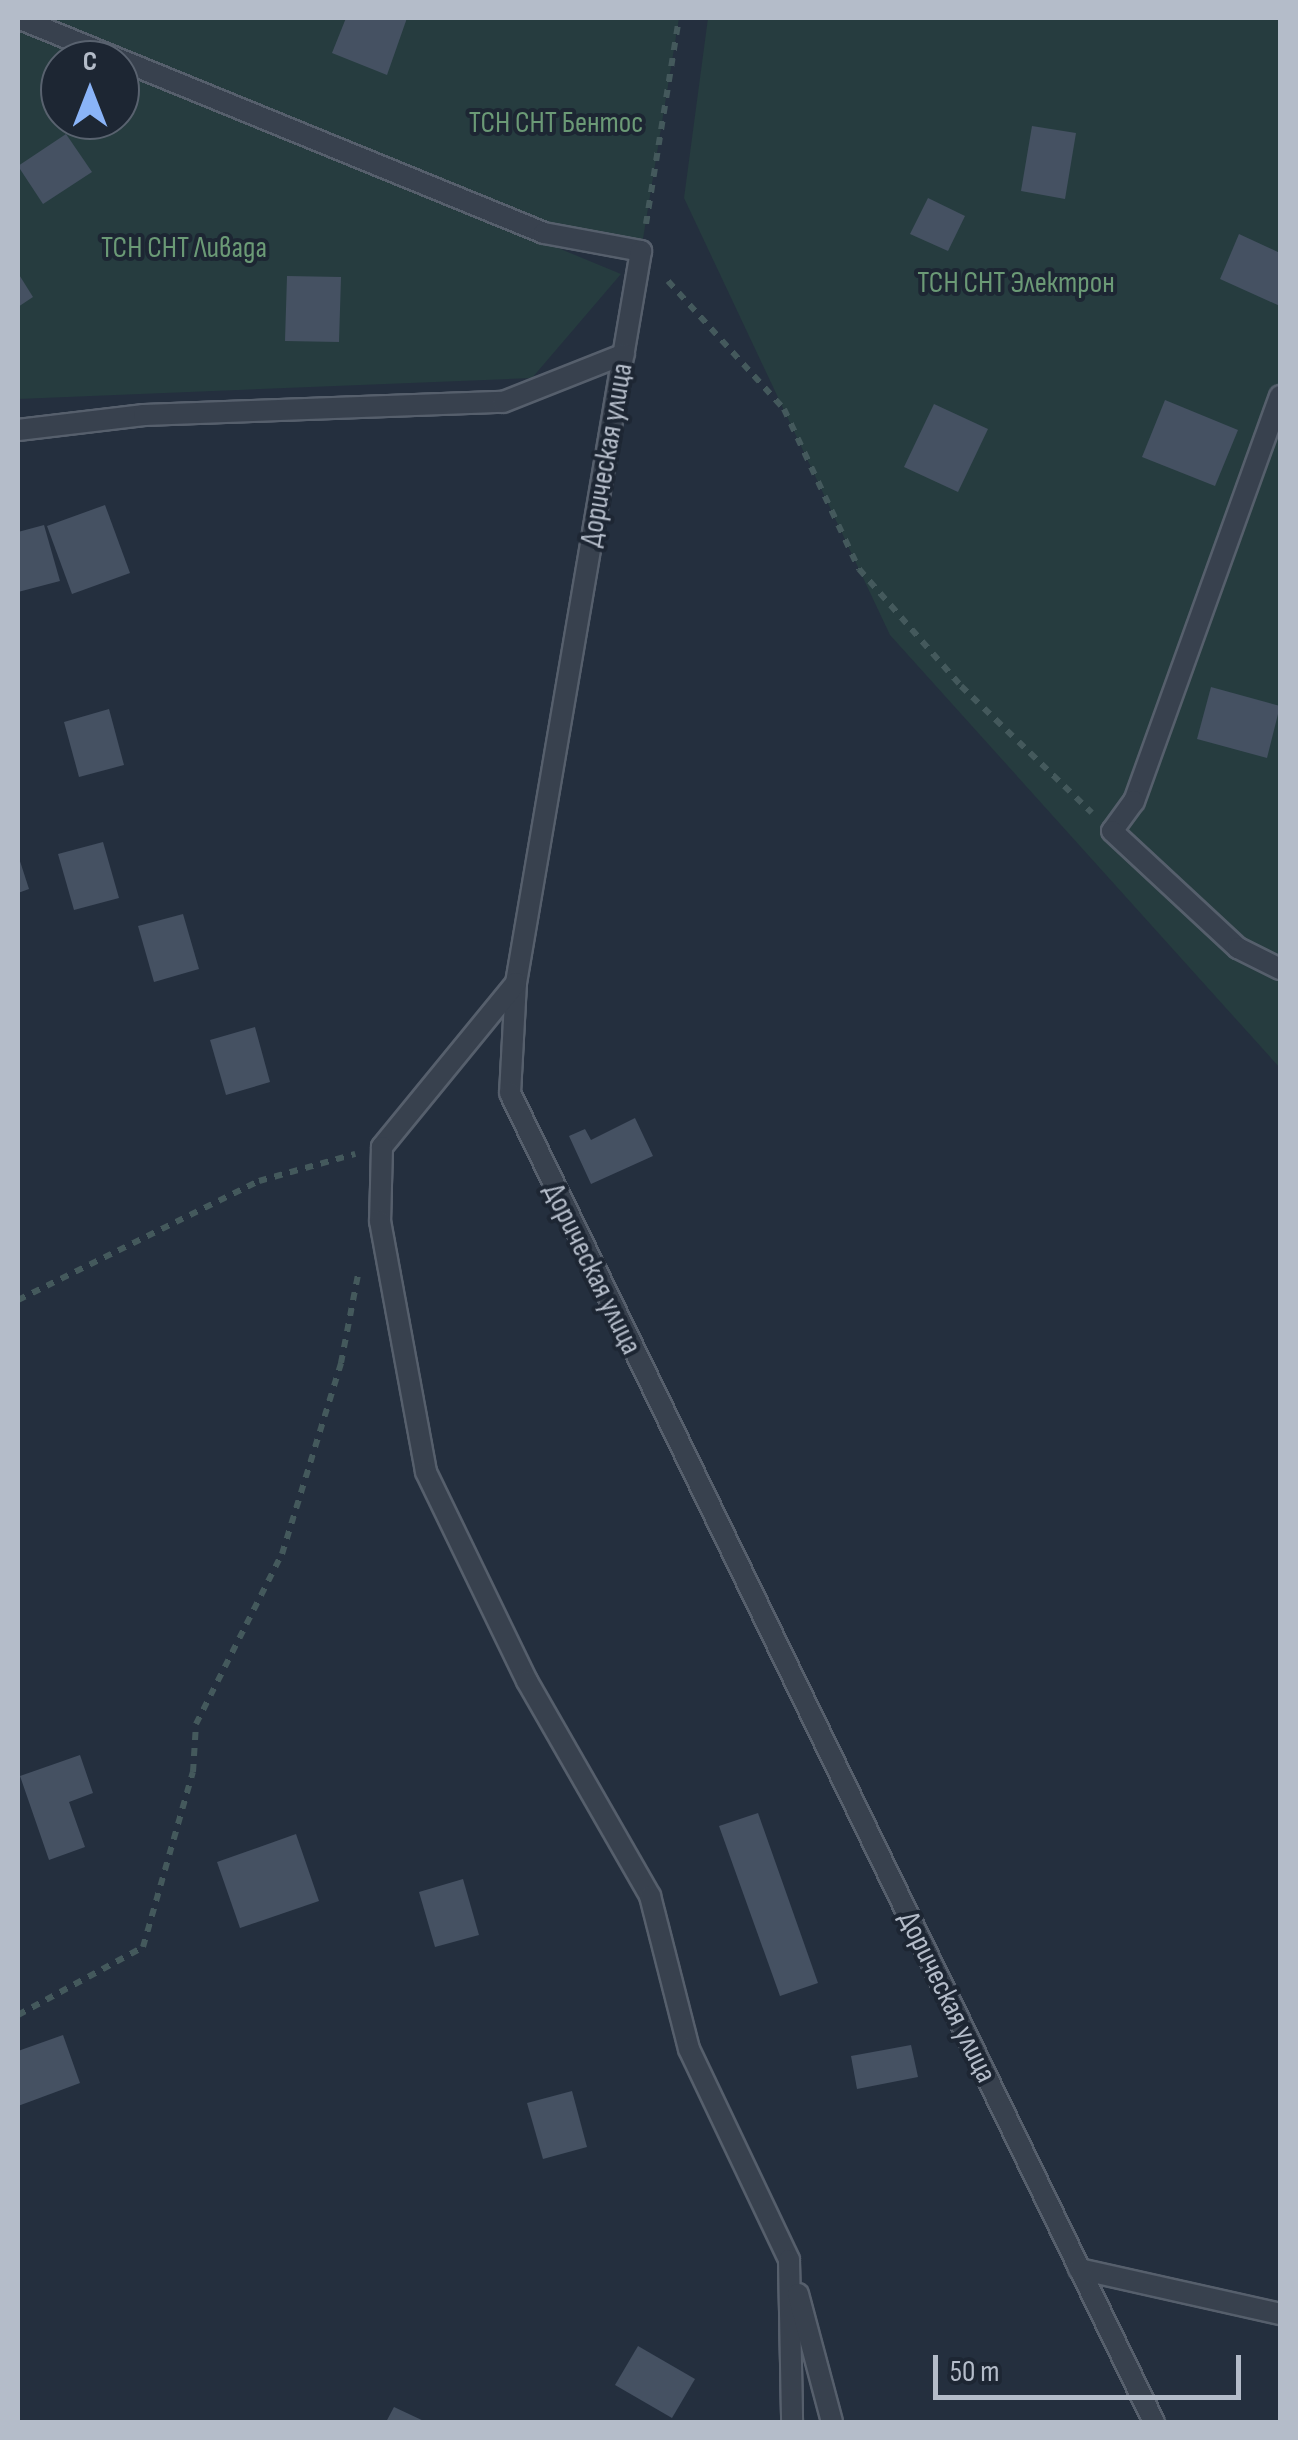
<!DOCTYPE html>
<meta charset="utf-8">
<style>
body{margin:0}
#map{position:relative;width:1298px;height:2440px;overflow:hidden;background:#242f3e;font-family:"Sofia Sans Condensed",sans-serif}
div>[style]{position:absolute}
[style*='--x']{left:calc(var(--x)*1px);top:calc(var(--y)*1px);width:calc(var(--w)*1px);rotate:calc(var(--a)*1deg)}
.green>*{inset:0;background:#263c3f}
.building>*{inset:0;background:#455162}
.path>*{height:6px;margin-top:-3px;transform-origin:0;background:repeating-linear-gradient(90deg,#44595c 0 8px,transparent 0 16px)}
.roads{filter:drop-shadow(2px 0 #565f6c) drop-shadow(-2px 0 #565f6c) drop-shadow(0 2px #565f6c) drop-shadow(0 -2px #565f6c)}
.lane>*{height:20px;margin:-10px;padding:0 10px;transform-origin:10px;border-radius:10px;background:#38414e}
span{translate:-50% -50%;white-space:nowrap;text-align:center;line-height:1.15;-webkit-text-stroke:8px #1d2633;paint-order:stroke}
.park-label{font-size:30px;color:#6b9a76}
.street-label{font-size:30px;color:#b4bcc9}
.frame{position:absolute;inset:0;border:20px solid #b4bcc9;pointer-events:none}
.north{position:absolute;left:40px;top:40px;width:100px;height:100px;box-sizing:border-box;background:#1d2633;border:2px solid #59626f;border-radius:50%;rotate:0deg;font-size:28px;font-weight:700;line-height:40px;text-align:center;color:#b4bcc9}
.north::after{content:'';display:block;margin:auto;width:35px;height:45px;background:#8ab4f8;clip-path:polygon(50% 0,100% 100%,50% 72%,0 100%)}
.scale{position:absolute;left:933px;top:2355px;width:308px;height:45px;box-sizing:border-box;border:5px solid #b4bcc9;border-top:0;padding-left:12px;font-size:30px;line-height:35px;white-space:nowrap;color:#b4bcc9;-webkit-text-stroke:8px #1d2633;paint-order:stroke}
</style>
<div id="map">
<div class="green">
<i style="clip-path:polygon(41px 18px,679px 18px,641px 251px,544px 233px)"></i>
<i style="clip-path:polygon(708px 18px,1280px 18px,1280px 1068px,890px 635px,684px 198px)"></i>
<i style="clip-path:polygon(18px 25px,103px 60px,60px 60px,60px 120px,120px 120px,120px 67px,621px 274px,532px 378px,18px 399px)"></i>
</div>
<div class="building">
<i style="clip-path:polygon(346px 18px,407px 18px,387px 75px,332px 53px)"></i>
<i style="clip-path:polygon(1032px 126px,1076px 133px,1065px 199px,1021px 191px)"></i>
<i style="clip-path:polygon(66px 134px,92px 172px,43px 204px,18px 166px)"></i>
<i style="clip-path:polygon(928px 198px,965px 216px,948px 251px,910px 234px)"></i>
<i style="clip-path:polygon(1239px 234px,1280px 253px,1280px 306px,1220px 279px)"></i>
<i style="clip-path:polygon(18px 273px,33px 297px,18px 307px)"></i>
<i style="clip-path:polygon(287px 276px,341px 277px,339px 342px,285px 341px)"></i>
<i style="clip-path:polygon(1165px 400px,1238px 430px,1215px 486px,1142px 457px)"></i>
<i style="clip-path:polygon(934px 404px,988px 429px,958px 492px,904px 467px)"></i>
<i style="clip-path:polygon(105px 505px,130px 573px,72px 594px,47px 526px)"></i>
<i style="clip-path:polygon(44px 525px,60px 581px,18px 592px,18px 532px)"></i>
<i style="clip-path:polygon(1211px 687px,1280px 706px,1267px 758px,1197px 739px)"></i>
<i style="clip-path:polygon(109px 709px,124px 765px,79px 777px,64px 722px)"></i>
<i style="clip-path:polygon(103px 842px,119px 898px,74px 910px,58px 854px)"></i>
<i style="clip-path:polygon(18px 855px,29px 889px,18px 893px)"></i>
<i style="clip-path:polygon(183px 914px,199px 969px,154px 982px,138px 926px)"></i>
<i style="clip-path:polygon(255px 1027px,270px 1082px,226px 1095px,210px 1040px)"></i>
<i style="clip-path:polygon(635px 1118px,653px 1156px,591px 1184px,569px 1136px,585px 1129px,591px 1140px)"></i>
<i style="clip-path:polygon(80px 1755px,93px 1793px,69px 1802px,85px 1847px,49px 1860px,20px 1776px)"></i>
<i style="clip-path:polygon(758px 1813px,818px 1983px,780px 1996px,719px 1826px)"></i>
<i style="clip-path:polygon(296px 1834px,319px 1901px,240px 1928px,217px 1862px)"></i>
<i style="clip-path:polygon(463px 1879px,479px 1935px,435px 1947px,419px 1892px)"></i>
<i style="clip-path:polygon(63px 2035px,80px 2083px,18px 2106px,18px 2051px)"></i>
<i style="clip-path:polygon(911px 2045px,918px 2077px,857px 2089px,851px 2056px)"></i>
<i style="clip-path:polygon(572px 2091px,587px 2147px,543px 2159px,527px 2103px)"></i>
<i style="clip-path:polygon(638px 2346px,695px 2379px,672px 2418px,615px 2385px)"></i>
<i style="clip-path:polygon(394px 2407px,426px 2422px,386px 2422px)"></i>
</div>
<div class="path">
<i style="--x:646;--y:224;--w:209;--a:-80.9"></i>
<i style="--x:668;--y:281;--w:173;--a:47.8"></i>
<i style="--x:784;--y:409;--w:177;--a:64.9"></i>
<i style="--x:859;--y:569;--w:155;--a:48.9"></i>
<i style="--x:961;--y:686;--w:182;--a:44.1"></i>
<i style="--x:18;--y:1300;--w:269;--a:-26.3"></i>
<i style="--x:259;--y:1181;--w:100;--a:-15.7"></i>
<i style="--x:18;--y:2015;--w:142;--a:-28.5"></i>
<i style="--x:143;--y:1947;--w:182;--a:-74.1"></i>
<i style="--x:193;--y:1772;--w:48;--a:-86.4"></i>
<i style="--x:196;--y:1724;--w:191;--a:-63.2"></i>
<i style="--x:282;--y:1554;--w:200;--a:-72.8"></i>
<i style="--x:341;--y:1363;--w:90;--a:-79.1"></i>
</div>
<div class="roads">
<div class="lane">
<i style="--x:18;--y:18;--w:568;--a:22.23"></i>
<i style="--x:544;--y:233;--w:99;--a:10.5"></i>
<i style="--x:641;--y:251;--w:743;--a:99.69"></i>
<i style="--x:516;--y:983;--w:110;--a:93.1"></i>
<i style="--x:510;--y:1093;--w:1477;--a:64.15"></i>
<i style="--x:1280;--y:396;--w:431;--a:109.8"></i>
<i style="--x:1134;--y:801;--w:37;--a:126"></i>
<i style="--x:1112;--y:831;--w:172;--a:42.9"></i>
<i style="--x:1238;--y:948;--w:47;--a:26.6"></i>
<i style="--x:18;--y:430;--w:127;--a:-6.8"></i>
<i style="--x:144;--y:415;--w:359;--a:-2.1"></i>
<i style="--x:503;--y:402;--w:130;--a:-21.6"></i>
<i style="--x:516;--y:983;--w:212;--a:129.3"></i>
<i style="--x:382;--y:1147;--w:74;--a:91.5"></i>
<i style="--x:380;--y:1221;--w:255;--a:79.6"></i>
<i style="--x:426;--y:1472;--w:232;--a:64.2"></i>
<i style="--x:527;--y:1681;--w:248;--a:60.2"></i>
<i style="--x:650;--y:1896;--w:158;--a:75.7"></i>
<i style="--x:689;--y:2049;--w:233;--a:64.6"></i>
<i style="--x:789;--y:2260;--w:162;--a:88.9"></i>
<i style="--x:1079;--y:2269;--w:206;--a:12.6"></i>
<i style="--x:798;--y:2294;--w:132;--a:75.1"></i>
</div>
</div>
<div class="park-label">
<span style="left:556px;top:123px">ТСН СНТ Бентос</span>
<span style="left:184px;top:248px">ТСН СНТ Ливада</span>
<span style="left:1016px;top:283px">ТСН СНТ Электрон</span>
</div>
<div class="street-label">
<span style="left:607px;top:455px;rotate:-80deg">Дорическая улица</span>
<span style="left:592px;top:1269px;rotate:64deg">Дорическая улица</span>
<span style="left:947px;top:1997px;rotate:64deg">Дорическая улица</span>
</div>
<div class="frame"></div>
<div class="north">С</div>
<div class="scale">50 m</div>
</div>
